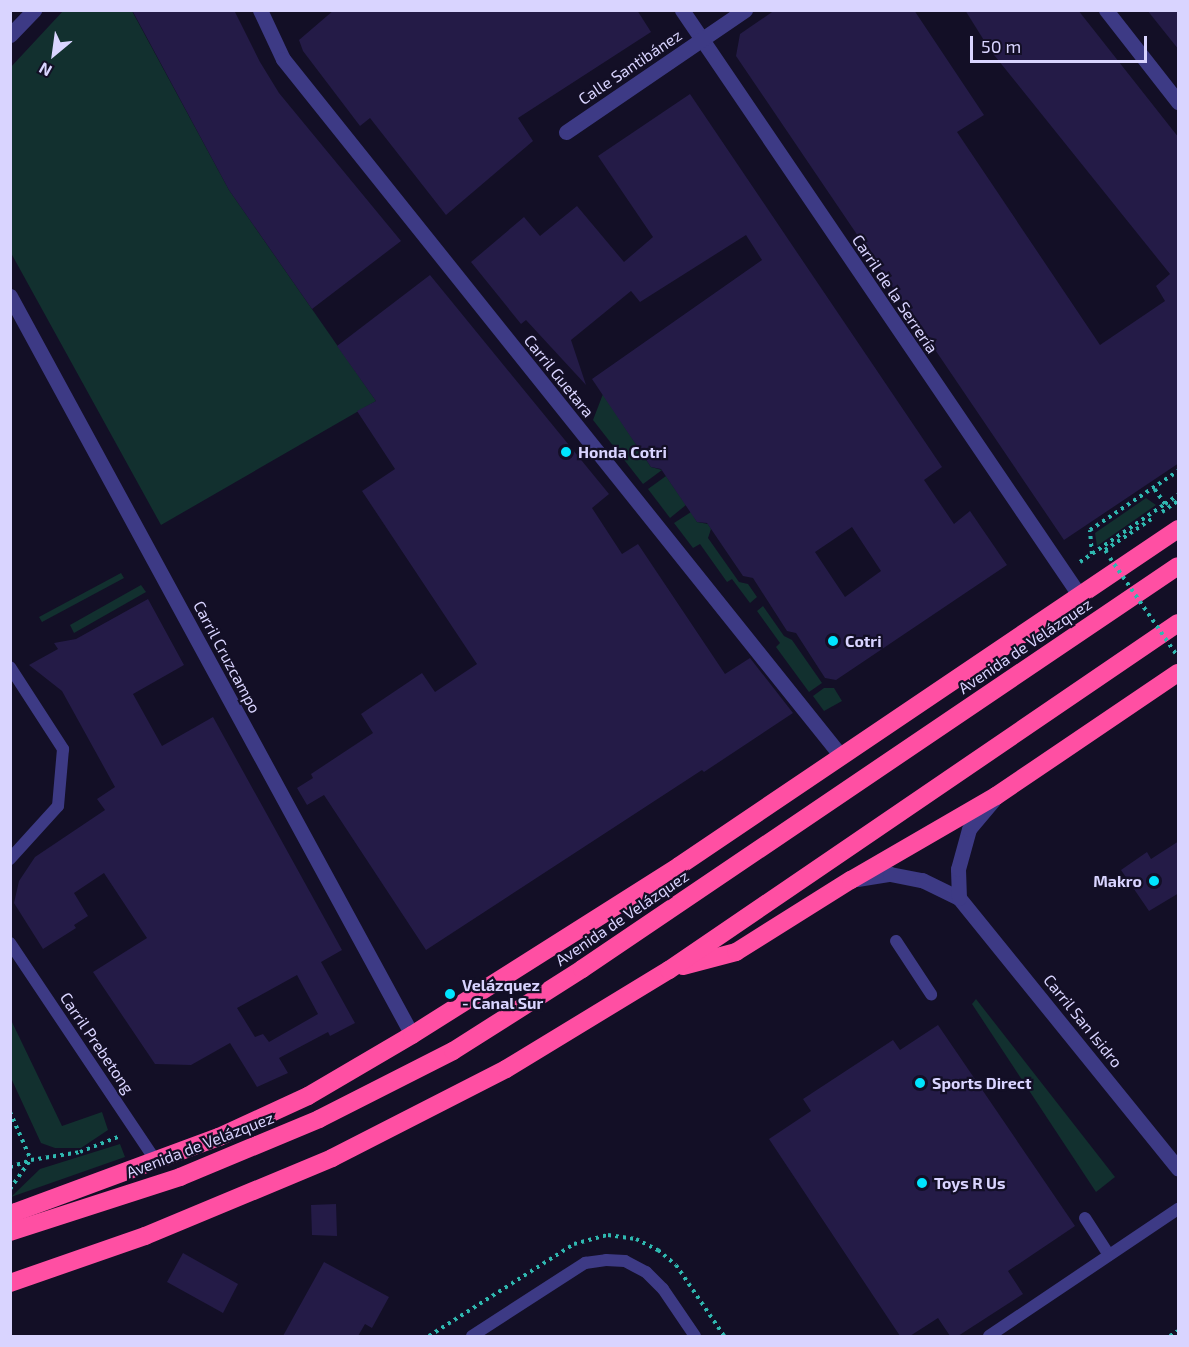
<!DOCTYPE html>
<meta charset="utf-8">
<style>
body{margin:0}
#map{position:relative;width:1189px;height:1347px;overflow:hidden;background:#130f26;font-family:"Exo 2",sans-serif}
div>[style]{position:absolute}
[style*='--x']{left:calc(var(--x)*1px);top:calc(var(--y)*1px);width:calc(var(--w)*1px);rotate:calc(var(--a)*1deg)}
.green>*{inset:0;background:#12302f}
.building>*{inset:0;background:#241b47}
.path>*{height:4px;margin-top:-2px;transform-origin:0;background:repeating-linear-gradient(90deg,#2fb8b0 0 3px,transparent 0 7.5px)}
.service>*{height:12px;margin:-6px;padding:0 6px;transform-origin:6px;border-radius:6px;background:#3d3a85}
.minor>*{height:15px;margin:-7.5px;padding:0 7.5px;transform-origin:7.5px;border-radius:7.5px;background:#3d3a85}
.motorway>*{height:18px;margin:-9px;padding:0 9px;transform-origin:9px;border-radius:9px;background:#ff4fa3}
.path-bridge>*{height:4px;margin-top:-2px;transform-origin:0;background:repeating-linear-gradient(90deg,#2fb8b0 0 3px,transparent 0 7.5px)}
.dots>*{width:16px;height:16px;translate:-50% -50%;box-sizing:border-box;border:3px solid #130f26;border-radius:50%}
span{translate:-50% -50%;white-space:nowrap;text-align:center;line-height:1.15;-webkit-text-stroke:4.5px #130f26;paint-order:stroke}
.street-label{font-size:16px;color:#d9d4ff}
.poi-label{font-size:16px;color:#d9d4ff;font-weight:700}
.left{translate:0 -50%;text-align:left}
.right{translate:-100% -50%;text-align:right}
.frame{position:absolute;inset:0;border:12px solid #d9d4ff;pointer-events:none}
.north{position:absolute;left:24px;top:24px;width:60px;height:60px;-webkit-text-stroke:4px #130f26;paint-order:stroke;rotate:209deg;font-size:16px;font-weight:700;line-height:24px;text-align:center;color:#d9d4ff}
.north::after{content:'';display:block;margin:auto;width:21px;height:27px;background:#d9d4ff;clip-path:polygon(50% 0,100% 100%,50% 72%,0 100%)}
.scale{position:absolute;left:970px;top:36px;width:177px;height:27px;box-sizing:border-box;border:3px solid #d9d4ff;border-top:0;padding-left:8px;font-size:18px;line-height:21px;white-space:nowrap;color:#d9d4ff;-webkit-text-stroke:4px #130f26;paint-order:stroke}
</style>
<div id="map">
<div class="green">
<i style="clip-path:polygon(63px 11px,132px 11px,229px 190px,376px 401px,161px 525px,11px 253px,10px 68px)"></i>
<i style="clip-path:polygon(603px 394px,651px 467px,662px 470px,643px 484px,593px 420px)"></i>
<i style="clip-path:polygon(666px 476px,686px 505px,670px 518px,648px 489px)"></i>
<i style="clip-path:polygon(1146px 498px,1156px 505px,1097px 546px,1095px 533px)"></i>
<i style="clip-path:polygon(691px 512px,697px 522px,708px 524px,711px 529px,708px 538px,739px 582px,748px 584px,757px 597px,750px 603px,732px 579px,727px 582px,700px 544px,693px 548px,674px 523px)"></i>
<i style="clip-path:polygon(121px 573px,124px 578px,42px 622px,39px 617px)"></i>
<i style="clip-path:polygon(141px 585px,146px 592px,74px 633px,70px 625px)"></i>
<i style="clip-path:polygon(763px 606px,784px 636px,792px 640px,822px 683px,809px 692px,776px 647px,780px 643px,757px 611px)"></i>
<i style="clip-path:polygon(824px 688px,834px 688px,842px 701px,824px 711px,813px 696px)"></i>
<i style="clip-path:polygon(976px 999px,1115px 1177px,1096px 1192px,972px 1004px)"></i>
<i style="clip-path:polygon(11px 1020px,62px 1126px,102px 1112px,108px 1130px,81px 1148px,55px 1148px,41px 1143px,11px 1078px)"></i>
<i style="clip-path:polygon(120px 1144px,125px 1157px,11px 1197px,40px 1169px)"></i>
</div>
<div class="building">
<i style="clip-path:polygon(132px 10px,234px 10px,260px 62px,279px 93px,401px 241px,312px 309px,229px 190px)"></i>
<i style="clip-path:polygon(334px 10px,637px 10px,651px 32px,518px 118px,533px 141px,446px 215px,370px 118px,360px 126px,303px 51px,299px 40px)"></i>
<i style="clip-path:polygon(775px 10px,914px 10px,984px 115px,957px 132px,1100px 345px,1165px 301px,1156px 286px,1170px 274px,990px 50px,965px 10px,1078px 10px,1179px 138px,1179px 463px,1064px 540px,736px 56px,740px 34px)"></i>
<i style="clip-path:polygon(1147px 10px,1179px 10px,1179px 50px)"></i>
<i style="clip-path:polygon(evenodd,690px 94px,942px 467px,924px 480px,954px 524px,970px 511px,1007px 565px,836px 680px,825px 678px,796px 633px,787px 631px,753px 578px,743px 576px,707px 523px,697px 522px,661px 469px,651px 467px,592px 379px,762px 260px,746px 235px,640px 302px,631px 291px,571px 340px,586px 385px,526px 320px,521px 324px,471px 262px,524px 217px,540px 236px,577px 206px,624px 262px,653px 237px,598px 156px,690px 94px,852px 527px,881px 571px,845px 597px,815px 552px,852px 527px)"></i>
<i style="clip-path:polygon(430px 275px,609px 494px,592px 508px,622px 554px,638px 544px,725px 674px,750px 658px,793px 713px,704px 772px,702px 770px,426px 950px,324px 795px,307px 805px,297px 788px,313px 778px,311px 774px,373px 733px,361px 714px,422px 673px,435px 692px,477px 664px,362px 491px,395px 469px,357px 411px,376px 401px,337px 346px)"></i>
<i style="clip-path:polygon(evenodd,148px 599px,184px 665px,133px 694px,162px 746px,213px 717px,342px 950px,321px 962px,355px 1023px,330px 1036px,328px 1032px,279px 1058px,288px 1073px,257px 1087px,230px 1043px,191px 1065px,155px 1064px,93px 972px,147px 938px,104px 873px,74px 893px,88px 916px,74px 925px,76px 928px,43px 949px,14px 903px,19px 881px,35px 857px,105px 810px,97px 799px,115px 787px,62px 691px,29px 665px,58px 649px,54px 643px,76px 639px,148px 599px,297px 975px,318px 1014px,269px 1042px,263px 1034px,255px 1037px,237px 1008px,297px 975px)"></i>
<i style="clip-path:polygon(1179px 841px,1179px 893px,1149px 911px,1121px 870px,1147px 852px,1151px 859px)"></i>
<i style="clip-path:polygon(938px 1025px,1075px 1226px,1008px 1271px,1023px 1294px,958px 1336px,950px 1336px,938px 1318px,910px 1336px,900px 1336px,769px 1139px,811px 1111px,803px 1099px,893px 1040px,900px 1050px)"></i>
<i style="clip-path:polygon(336px 1204px,337px 1236px,312px 1235px,311px 1205px)"></i>
<i style="clip-path:polygon(183px 1253px,238px 1284px,223px 1313px,167px 1282px)"></i>
<i style="clip-path:polygon(324px 1262px,389px 1297px,372px 1328px,365px 1324px,358px 1336px,283px 1336px)"></i>
</div>
<div class="path">
<i style="--x:1165;--y:504;--w:16;--a:-35"></i>
<i style="--x:1162;--y:512;--w:19;--a:-35"></i>
<i style="--x:1107;--y:553;--w:4;--a:-124"></i>
<i style="--x:1105;--y:550;--w:58;--a:-33.7"></i>
<i style="--x:1092;--y:554;--w:24;--a:-95"></i>
<i style="--x:1090;--y:530;--w:106;--a:-33.8"></i>
<i style="--x:1080;--y:562;--w:103;--a:-34.3"></i>
<i style="--x:1165;--y:504;--w:19;--a:-125"></i>
<i style="--x:10;--y:1112;--w:52;--a:66.4"></i>
<i style="--x:10;--y:1167;--w:22;--a:-18"></i>
<i style="--x:31;--y:1160;--w:50;--a:-9.3"></i>
<i style="--x:80;--y:1152;--w:41;--a:-21.5"></i>
<i style="--x:10;--y:1189;--w:35;--a:-55"></i>
<i style="--x:429;--y:1336;--w:172;--a:-32.4"></i>
<i style="--x:574;--y:1244;--w:35;--a:-15"></i>
<i style="--x:608;--y:1235;--w:28;--a:8"></i>
<i style="--x:636;--y:1239;--w:25;--a:27"></i>
<i style="--x:658;--y:1250;--w:23;--a:40"></i>
<i style="--x:676;--y:1265;--w:86;--a:55.9"></i>
<i style="--x:1170;--y:1336;--w:9;--a:-32"></i>
</div>
<div class="service">
<i style="--x:10;--y:667;--w:98;--a:57.1"></i>
<i style="--x:63;--y:749;--w:57;--a:95"></i>
<i style="--x:58;--y:806;--w:72;--a:132.2"></i>
<i style="--x:896;--y:941;--w:64;--a:56.6"></i>
<i style="--x:10;--y:943;--w:262;--a:56.2"></i>
<i style="--x:1085;--y:1218;--w:44;--a:57"></i>
<i style="--x:472;--y:1336;--w:135;--a:-32.9"></i>
<i style="--x:585;--y:1263;--w:21;--a:-8"></i>
<i style="--x:606;--y:1260;--w:19;--a:3"></i>
<i style="--x:625;--y:1261;--w:24;--a:28"></i>
<i style="--x:646;--y:1272;--w:24;--a:45"></i>
<i style="--x:663;--y:1289;--w:57;--a:55.8"></i>
<i style="--x:989;--y:1336;--w:228;--a:-33.9"></i>
</div>
<div class="minor">
<i style="--x:260;--y:10;--w:54;--a:64.9"></i>
<i style="--x:283;--y:59;--w:893;--a:51.32"></i>
<i style="--x:682;--y:10;--w:708;--a:55.82"></i>
<i style="--x:1106;--y:10;--w:117;--a:52"></i>
<i style="--x:10;--y:35;--w:35;--a:-46"></i>
<i style="--x:566;--y:132;--w:217;--a:-34.3"></i>
<i style="--x:10;--y:296;--w:841;--a:61.45"></i>
<i style="--x:857;--y:879;--w:33;--a:-9"></i>
<i style="--x:890;--y:874;--w:33;--a:11"></i>
<i style="--x:922;--y:880;--w:41;--a:25.9"></i>
<i style="--x:959;--y:898;--w:348;--a:51"></i>
<i style="--x:959;--y:898;--w:29;--a:-92"></i>
<i style="--x:958;--y:869;--w:41;--a:-74.6"></i>
<i style="--x:969;--y:829;--w:38;--a:-50"></i>
</div>
<div class="motorway">
<i style="--x:683;--y:966;--w:55;--a:-14.8"></i>
<i style="--x:736;--y:952;--w:136;--a:-32.1"></i>
<i style="--x:851;--y:880;--w:168;--a:-30.1"></i>
<i style="--x:996;--y:796;--w:220;--a:-34.1"></i>
<i style="--x:10;--y:1216;--w:7;--a:-34"></i>
<i style="--x:16;--y:1212;--w:216;--a:-20.3"></i>
<i style="--x:219;--y:1137;--w:98;--a:-24.7"></i>
<i style="--x:308;--y:1096;--w:121;--a:-30.4"></i>
<i style="--x:412;--y:1035;--w:316;--a:-32.3"></i>
<i style="--x:679;--y:866;--w:602;--a:-34.03"></i>
<i style="--x:10;--y:1232;--w:179;--a:-17.9"></i>
<i style="--x:180;--y:1177;--w:151;--a:-22.6"></i>
<i style="--x:319;--y:1119;--w:150;--a:-26.9"></i>
<i style="--x:453;--y:1051;--w:153;--a:-32.4"></i>
<i style="--x:582;--y:969;--w:719;--a:-34.07"></i>
<i style="--x:10;--y:1283;--w:143;--a:-19.2"></i>
<i style="--x:145;--y:1236;--w:203;--a:-22.6"></i>
<i style="--x:332;--y:1158;--w:195;--a:-27.1"></i>
<i style="--x:506;--y:1069;--w:191;--a:-31.3"></i>
<i style="--x:669;--y:970;--w:616;--a:-34.28"></i>
</div>
<div class="path-bridge">
<i style="--x:1110;--y:558;--w:120;--a:55.5"></i>
</div>
<div class="dots">
<i style="left:566px;top:452px;background:#00e5ff"></i>
<i style="left:833px;top:641px;background:#00e5ff"></i>
<i style="left:1154px;top:881px;background:#00e5ff"></i>
<i style="left:450px;top:994px;background:#00e5ff"></i>
<i style="left:920px;top:1083px;background:#00e5ff"></i>
<i style="left:922px;top:1183px;background:#00e5ff"></i>
</div>
<div class="street-label">
<span style="left:630px;top:67px;rotate:-34deg">Calle Santibánez</span>
<span style="left:895px;top:294px;rotate:56deg">Carril de la Serrería</span>
<span style="left:559px;top:376px;rotate:51deg">Carril Guetara</span>
<span style="left:1025px;top:646px;rotate:-34deg">Avenida de Velázquez</span>
<span style="left:227px;top:657px;rotate:62deg">Carril Cruzcampo</span>
<span style="left:622px;top:918px;rotate:-34deg">Avenida de Velázquez</span>
<span style="left:1083px;top:1021px;rotate:51deg">Carril San Isidro</span>
<span style="left:97px;top:1043px;rotate:56deg">Carril Prebetong</span>
<span style="left:200px;top:1145px;rotate:-21deg">Avenida de Velázquez</span>
</div>
<div class="poi-label">
<span class="left" style="left:578px;top:452px">Honda Cotri</span>
<span class="left" style="left:845px;top:641px">Cotri</span>
<span class="right" style="left:1142px;top:881px">Makro</span>
<span class="left" style="left:462px;top:994px">Velázquez<br>- Canal Sur</span>
<span class="left" style="left:932px;top:1083px">Sports Direct</span>
<span class="left" style="left:934px;top:1183px">Toys R Us</span>
</div>
<div class="frame"></div>
<div class="north">N</div>
<div class="scale">50 m</div>
</div>
